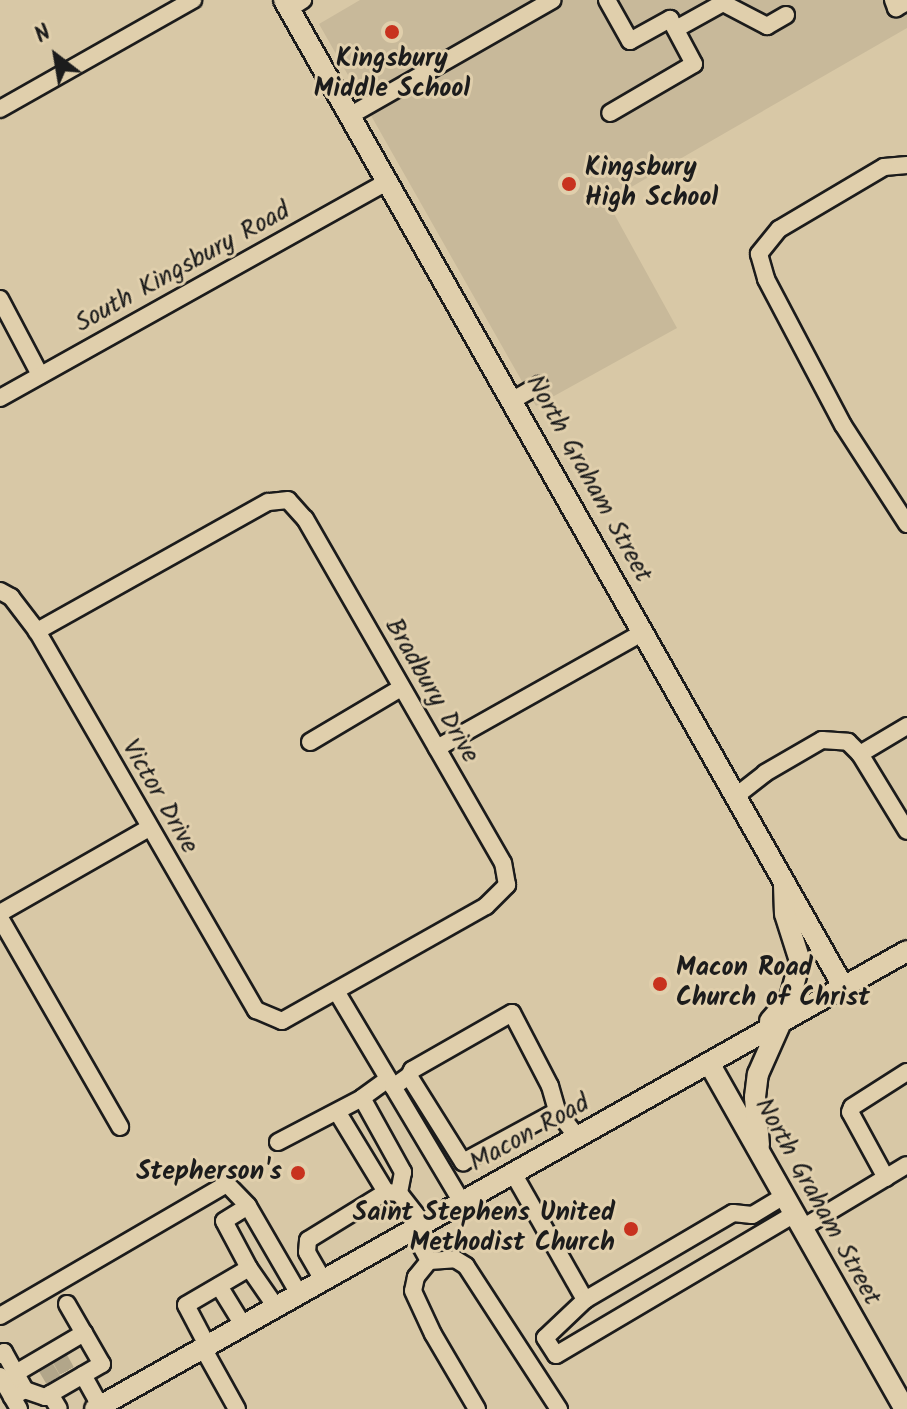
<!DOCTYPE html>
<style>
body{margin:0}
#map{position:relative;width:907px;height:1409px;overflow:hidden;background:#d8c8a6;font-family:Kalam,sans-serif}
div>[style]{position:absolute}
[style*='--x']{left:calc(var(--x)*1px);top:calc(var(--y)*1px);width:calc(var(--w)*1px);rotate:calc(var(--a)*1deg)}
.built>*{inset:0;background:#c8b99a}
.minor-tunnel>*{height:16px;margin-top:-8px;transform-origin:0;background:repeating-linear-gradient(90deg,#b2a68a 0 16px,transparent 0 24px)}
.roads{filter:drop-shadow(2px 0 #1c1c1c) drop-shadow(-2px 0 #1c1c1c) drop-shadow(0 2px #1c1c1c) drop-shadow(0 -2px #1c1c1c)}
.minor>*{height:16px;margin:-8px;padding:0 8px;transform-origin:8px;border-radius:8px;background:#e0cfac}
.major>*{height:20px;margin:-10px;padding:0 10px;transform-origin:10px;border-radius:10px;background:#e0cfac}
.dots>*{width:22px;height:22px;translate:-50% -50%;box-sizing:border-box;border:4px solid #e0cfac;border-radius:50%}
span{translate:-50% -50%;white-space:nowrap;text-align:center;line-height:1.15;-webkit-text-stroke:6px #e0cfac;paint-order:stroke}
.poi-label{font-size:26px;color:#1c1c1c;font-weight:700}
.left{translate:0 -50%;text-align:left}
.right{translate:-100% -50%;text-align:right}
.street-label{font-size:26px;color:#1c1c1c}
.north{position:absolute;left:16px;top:16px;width:80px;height:80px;-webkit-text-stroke:6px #e0cfac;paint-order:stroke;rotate:329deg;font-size:22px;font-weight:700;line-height:32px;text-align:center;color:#1c1c1c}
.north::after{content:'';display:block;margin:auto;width:28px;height:36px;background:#1c1c1c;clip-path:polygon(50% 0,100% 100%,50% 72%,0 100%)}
</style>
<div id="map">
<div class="built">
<i style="clip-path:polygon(360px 0,907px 0,907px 28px,607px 201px,677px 328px,536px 406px,319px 24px)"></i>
</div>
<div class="minor-tunnel">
<i style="--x:59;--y:1357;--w:18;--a:61"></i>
<i style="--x:45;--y:1366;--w:17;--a:59"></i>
</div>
<div class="roads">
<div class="minor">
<i style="--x:607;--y:0;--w:47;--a:60.7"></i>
<i style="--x:630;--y:41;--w:46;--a:-28.8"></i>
<i style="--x:670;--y:19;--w:51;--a:61.9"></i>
<i style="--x:694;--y:64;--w:97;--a:149.7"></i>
<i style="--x:893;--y:0;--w:9;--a:69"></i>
<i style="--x:896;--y:8;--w:13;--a:-29"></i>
<i style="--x:289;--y:9;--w:17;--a:-33"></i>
<i style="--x:676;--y:29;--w:54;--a:-29"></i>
<i style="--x:723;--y:3;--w:50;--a:27.6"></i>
<i style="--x:767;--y:26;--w:22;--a:-30"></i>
<i style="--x:0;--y:109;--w:222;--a:-29.5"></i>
<i style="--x:351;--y:115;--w:232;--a:-29.7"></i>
<i style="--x:907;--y:165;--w:23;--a:175"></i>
<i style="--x:884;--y:167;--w:122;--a:149.4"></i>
<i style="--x:779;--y:229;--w:32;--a:129"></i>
<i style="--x:759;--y:254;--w:26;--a:74"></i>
<i style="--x:766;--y:279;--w:165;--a:62.2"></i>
<i style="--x:843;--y:425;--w:118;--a:57.1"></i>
<i style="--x:0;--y:299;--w:86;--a:62.2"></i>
<i style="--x:0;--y:398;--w:445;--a:-29.2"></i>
<i style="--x:513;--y:400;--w:30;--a:-30"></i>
<i style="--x:0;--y:591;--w:13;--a:29"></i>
<i style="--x:11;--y:597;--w:43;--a:52.6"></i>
<i style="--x:37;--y:631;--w:438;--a:60"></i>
<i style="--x:256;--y:1010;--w:28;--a:23"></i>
<i style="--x:282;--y:1021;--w:234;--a:-29.4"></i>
<i style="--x:486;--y:906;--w:30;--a:-45"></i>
<i style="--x:507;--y:885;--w:22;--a:-100"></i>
<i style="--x:503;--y:863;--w:397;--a:-119.9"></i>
<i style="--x:305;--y:519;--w:25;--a:-132"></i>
<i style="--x:288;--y:500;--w:20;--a:174"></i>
<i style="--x:268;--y:502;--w:265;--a:150.8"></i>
<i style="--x:907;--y:726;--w:55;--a:149.2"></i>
<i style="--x:860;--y:754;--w:90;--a:58.6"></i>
<i style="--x:310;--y:742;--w:106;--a:-30.7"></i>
<i style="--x:437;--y:748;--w:237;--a:-29.3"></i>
<i style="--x:736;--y:796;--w:37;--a:-38"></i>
<i style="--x:765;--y:773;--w:66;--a:-30.1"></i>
<i style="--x:822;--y:740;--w:26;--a:4"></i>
<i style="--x:848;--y:742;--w:17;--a:45"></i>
<i style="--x:0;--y:913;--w:172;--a:-29.7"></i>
<i style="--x:0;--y:918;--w:241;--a:60.1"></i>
<i style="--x:336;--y:991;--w:246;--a:59.2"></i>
<i style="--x:409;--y:1076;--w:7;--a:-63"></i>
<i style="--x:412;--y:1070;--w:115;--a:-29.7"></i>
<i style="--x:512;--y:1013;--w:82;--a:62.5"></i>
<i style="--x:550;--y:1086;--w:26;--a:74"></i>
<i style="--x:388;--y:1079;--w:32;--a:144"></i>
<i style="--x:362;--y:1098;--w:85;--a:61"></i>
<i style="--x:403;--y:1172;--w:21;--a:101"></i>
<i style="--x:399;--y:1193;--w:39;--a:52"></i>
<i style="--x:393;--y:1087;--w:19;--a:-35"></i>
<i style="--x:409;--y:1076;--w:102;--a:57.9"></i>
<i style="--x:463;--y:1162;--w:107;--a:-28.5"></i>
<i style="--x:557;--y:1111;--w:33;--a:52"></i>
<i style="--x:338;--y:1113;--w:92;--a:58.7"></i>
<i style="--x:278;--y:1142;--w:95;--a:-27.6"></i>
<i style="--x:513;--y:1173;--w:146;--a:60.4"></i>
<i style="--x:886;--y:1178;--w:75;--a:-118.6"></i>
<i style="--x:850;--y:1112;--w:5;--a:-68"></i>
<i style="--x:852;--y:1107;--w:65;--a:-32.5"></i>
<i style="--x:784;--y:1196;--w:37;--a:149"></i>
<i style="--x:752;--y:1215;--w:19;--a:-174"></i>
<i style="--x:733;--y:1213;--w:172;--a:149.6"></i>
<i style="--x:585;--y:1300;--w:55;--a:136.5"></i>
<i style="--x:545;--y:1338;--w:20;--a:57"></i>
<i style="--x:556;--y:1355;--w:277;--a:-30.6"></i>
<i style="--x:802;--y:1228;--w:122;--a:-31"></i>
<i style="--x:412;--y:1230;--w:35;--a:61"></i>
<i style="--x:429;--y:1261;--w:21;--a:129"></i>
<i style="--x:416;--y:1277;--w:14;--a:102"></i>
<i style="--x:413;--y:1291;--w:47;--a:65.1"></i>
<i style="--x:433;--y:1334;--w:87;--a:59.6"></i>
<i style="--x:429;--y:1261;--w:26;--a:-4"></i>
<i style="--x:455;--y:1259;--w:13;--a:32"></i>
<i style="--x:466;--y:1266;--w:171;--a:57"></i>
<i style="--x:249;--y:1268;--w:53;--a:-118"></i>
<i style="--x:224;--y:1221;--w:28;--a:-32"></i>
<i style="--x:248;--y:1206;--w:102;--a:59.9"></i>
<i style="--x:323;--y:1280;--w:32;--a:-120"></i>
<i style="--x:307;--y:1252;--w:12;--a:-85"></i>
<i style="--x:308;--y:1240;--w:92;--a:-31.6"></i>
<i style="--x:386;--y:1192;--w:13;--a:4"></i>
<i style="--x:219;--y:1286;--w:46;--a:58.4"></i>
<i style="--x:67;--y:1304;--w:34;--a:60"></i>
<i style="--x:0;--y:1316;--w:263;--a:-30.2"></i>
<i style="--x:227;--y:1184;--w:30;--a:46"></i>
<i style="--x:207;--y:1345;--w:45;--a:-117.7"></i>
<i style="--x:186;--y:1305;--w:73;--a:-30.4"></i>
<i style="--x:249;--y:1268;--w:47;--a:55.3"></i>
<i style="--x:203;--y:1348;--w:70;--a:60.9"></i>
<i style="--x:0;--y:1355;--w:5;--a:-37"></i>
<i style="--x:4;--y:1352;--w:43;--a:61.1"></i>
<i style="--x:25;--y:1390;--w:15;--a:152"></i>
<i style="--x:16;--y:1373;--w:79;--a:-30.5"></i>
<i style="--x:84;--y:1333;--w:36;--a:60"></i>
<i style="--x:102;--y:1364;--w:66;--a:149.9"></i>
<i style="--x:45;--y:1397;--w:21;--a:-161"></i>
<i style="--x:83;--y:1375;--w:35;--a:61"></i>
<i style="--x:0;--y:1376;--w:38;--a:60"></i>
<i style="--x:50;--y:1394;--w:17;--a:59"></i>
</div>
<div class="major">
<i style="--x:284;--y:0;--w:1133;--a:60.45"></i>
<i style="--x:770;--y:1021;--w:30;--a:-49"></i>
<i style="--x:790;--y:998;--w:38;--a:-75"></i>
<i style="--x:800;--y:961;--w:49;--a:-107.7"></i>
<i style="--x:785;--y:914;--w:29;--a:-92"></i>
<i style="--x:709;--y:1063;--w:398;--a:60.5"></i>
<i style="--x:759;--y:1145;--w:48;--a:-94.8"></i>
<i style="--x:755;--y:1097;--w:23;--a:-83"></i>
<i style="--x:758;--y:1074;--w:57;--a:-66.1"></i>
<i style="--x:95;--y:1409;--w:932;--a:-29.42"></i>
</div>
</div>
<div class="dots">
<i style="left:392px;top:32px;background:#c8321e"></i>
<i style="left:569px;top:184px;background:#c8321e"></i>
<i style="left:660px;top:984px;background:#c8321e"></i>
<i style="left:298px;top:1173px;background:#c8321e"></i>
<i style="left:631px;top:1229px;background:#c8321e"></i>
</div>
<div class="poi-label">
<span style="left:392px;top:75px">Kingsbury<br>Middle School</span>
<span class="left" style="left:585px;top:184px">Kingsbury<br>High School</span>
<span class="left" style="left:676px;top:984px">Macon Road<br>Church of Christ</span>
<span class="right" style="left:282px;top:1173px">Stepherson's</span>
<span class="right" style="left:615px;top:1229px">Saint Stephens United<br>Methodist Church</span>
</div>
<div class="street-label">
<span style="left:183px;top:268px;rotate:-29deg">South Kingsbury Road</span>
<span style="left:588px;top:479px;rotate:61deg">North Graham Street</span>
<span style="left:431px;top:691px;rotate:60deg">Bradbury Drive</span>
<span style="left:159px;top:797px;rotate:60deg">Victor Drive</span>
<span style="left:530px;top:1134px;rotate:-29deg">Macon Road</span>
<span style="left:817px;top:1202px;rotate:61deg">North Graham Street</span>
</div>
<div class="north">N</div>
</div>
